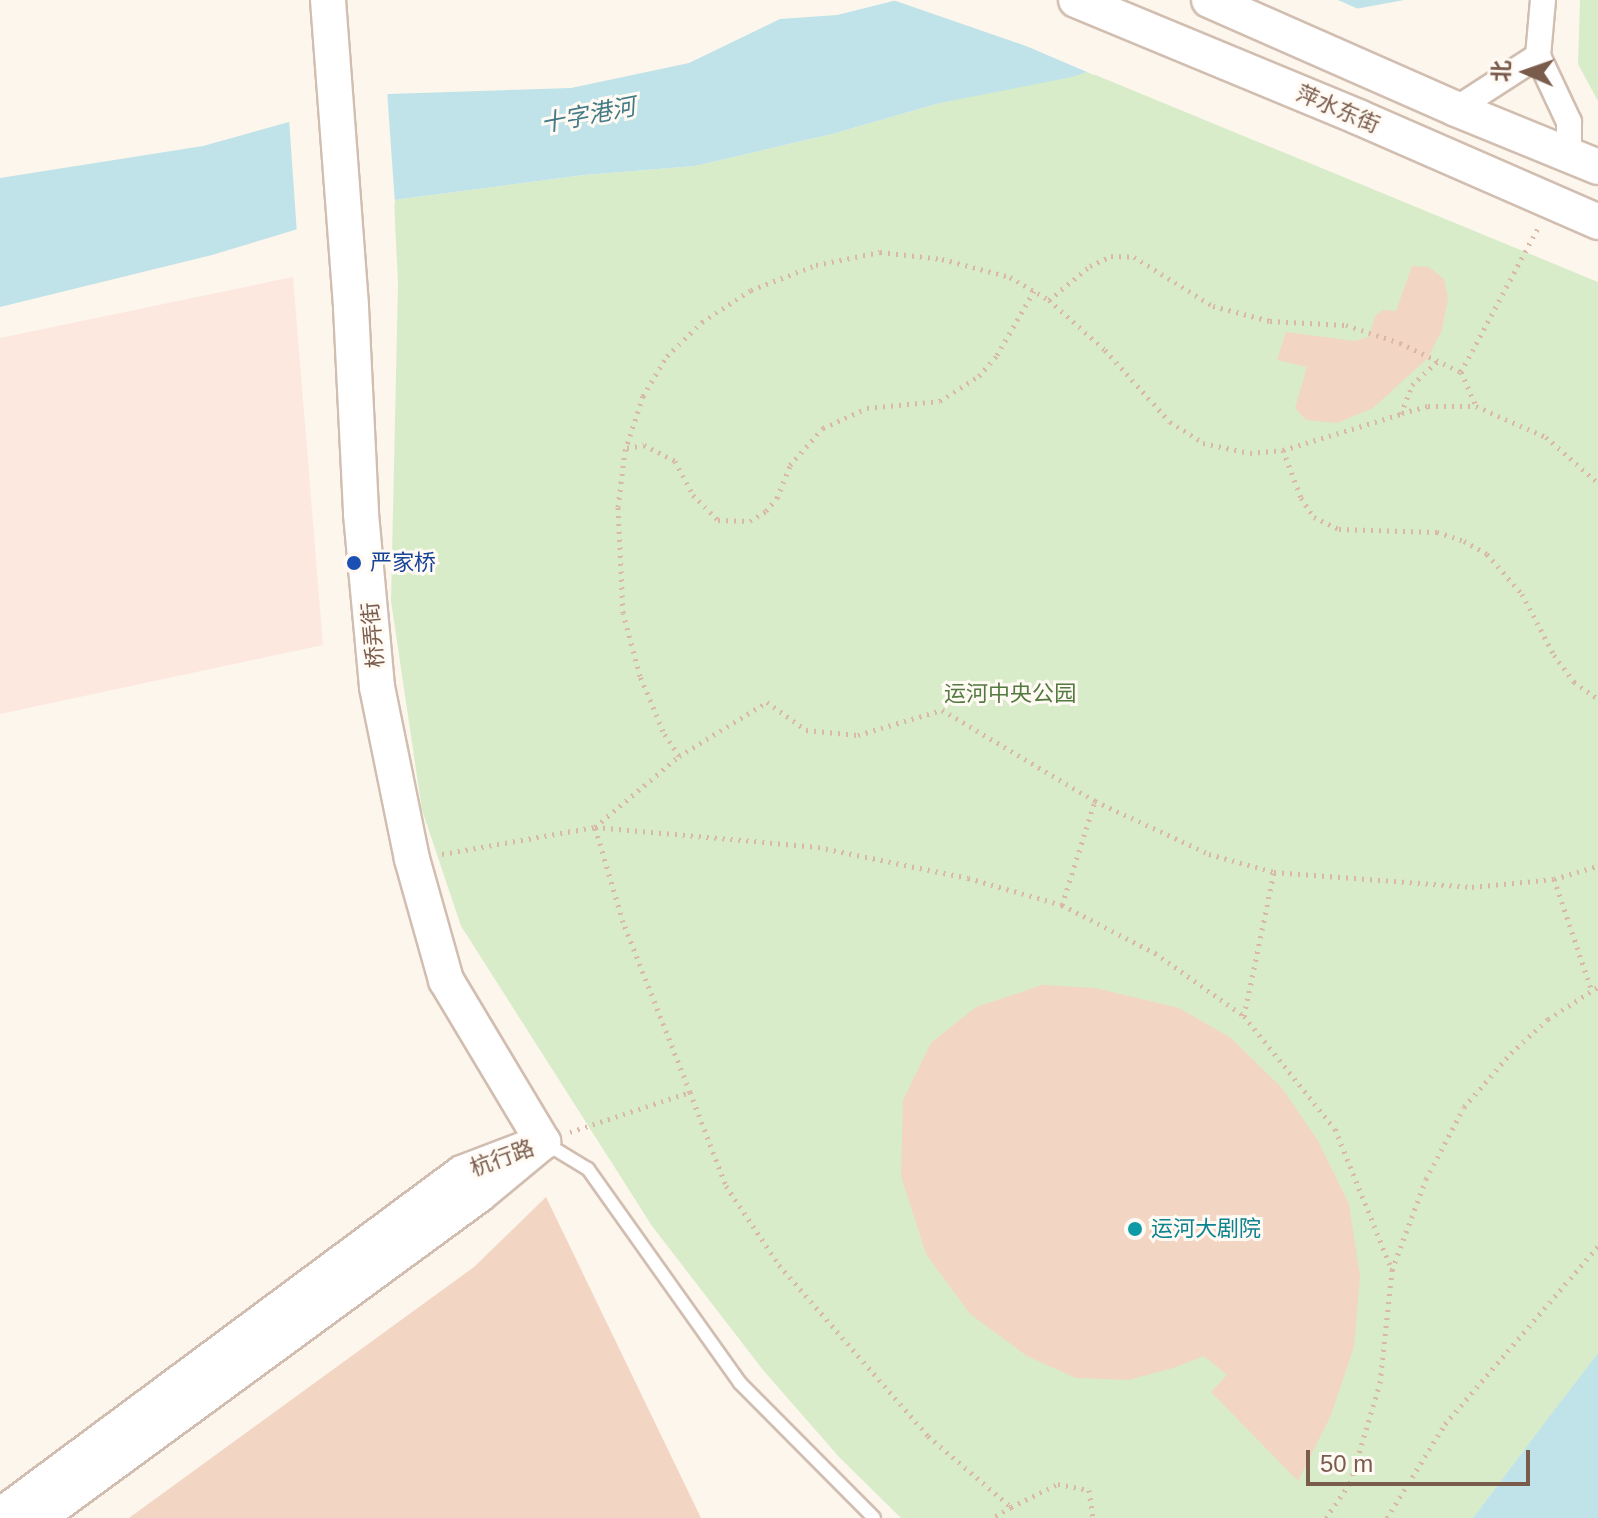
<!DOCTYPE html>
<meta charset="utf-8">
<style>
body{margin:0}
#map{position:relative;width:1598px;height:1518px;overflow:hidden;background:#fdf6ec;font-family:Arial,"Noto Sans SC",sans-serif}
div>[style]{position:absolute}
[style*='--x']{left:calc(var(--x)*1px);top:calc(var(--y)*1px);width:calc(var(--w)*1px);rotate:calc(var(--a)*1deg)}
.commercial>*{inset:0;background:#fde8e0}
.green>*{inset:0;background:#d8ecc9}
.water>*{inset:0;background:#bfe3e8}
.pier>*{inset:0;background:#fdf6ec}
.building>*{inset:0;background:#f3d5c3}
.path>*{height:5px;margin-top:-2.5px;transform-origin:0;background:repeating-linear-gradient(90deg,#d9b8a5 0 2px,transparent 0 8px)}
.roads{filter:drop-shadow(2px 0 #d1beb0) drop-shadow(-2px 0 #d1beb0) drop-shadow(0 2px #d1beb0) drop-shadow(0 -2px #d1beb0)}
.lane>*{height:12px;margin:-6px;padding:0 6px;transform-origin:6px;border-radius:6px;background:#fff}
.street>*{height:24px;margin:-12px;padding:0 12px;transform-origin:12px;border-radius:12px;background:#fff}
.secondary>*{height:34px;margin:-17px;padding:0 17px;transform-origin:17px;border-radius:17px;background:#fff}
.dots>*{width:22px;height:22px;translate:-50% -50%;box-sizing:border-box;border:4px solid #fffaf3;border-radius:50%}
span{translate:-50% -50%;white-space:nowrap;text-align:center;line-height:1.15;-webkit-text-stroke:6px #fffaf3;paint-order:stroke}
.street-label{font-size:22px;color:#7a5c4d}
.transit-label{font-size:22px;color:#164399}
.left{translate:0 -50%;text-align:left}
.park-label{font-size:22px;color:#537a41}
.culture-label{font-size:22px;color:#0d838f}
.water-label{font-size:24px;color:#437c86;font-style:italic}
.north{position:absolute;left:1486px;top:32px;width:80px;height:80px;-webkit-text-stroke:6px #fffaf3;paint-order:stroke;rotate:272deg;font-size:22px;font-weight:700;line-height:32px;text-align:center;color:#7a5c4d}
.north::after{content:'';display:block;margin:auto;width:28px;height:36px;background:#7a5c4d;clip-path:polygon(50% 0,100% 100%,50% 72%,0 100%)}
.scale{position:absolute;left:1306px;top:1450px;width:224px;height:36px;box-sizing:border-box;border:4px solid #7a5c4d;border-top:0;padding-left:10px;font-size:24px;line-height:28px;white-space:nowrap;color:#7a5c4d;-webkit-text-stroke:6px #fffaf3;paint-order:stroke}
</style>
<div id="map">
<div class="commercial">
<i style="clip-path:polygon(293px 277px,323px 645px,0 714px,0 338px)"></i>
</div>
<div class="green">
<i style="clip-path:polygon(1580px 0,1598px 0,1598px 101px,1578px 64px)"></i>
<i style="clip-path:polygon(1086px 71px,1598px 282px,1598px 1353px,1473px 1518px,901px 1518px,839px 1457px,763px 1370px,652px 1226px,461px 926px,422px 810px,391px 601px,398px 284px,394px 200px,584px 175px,695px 166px,832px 134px,940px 103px)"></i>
</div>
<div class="water">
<i style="clip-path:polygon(897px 0,1404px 0,1177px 42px,1072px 77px,940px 103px,832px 134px,695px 166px,584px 175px,394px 200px,212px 255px,0 307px,0 178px,203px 146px,389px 94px,571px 88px,689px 63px,780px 19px,837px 15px)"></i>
<i style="clip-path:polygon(1598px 1353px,1598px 1518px,1473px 1518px,1549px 1417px)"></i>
</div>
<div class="pier">
<i style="clip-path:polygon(893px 0,1338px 0,1365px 12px,1178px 46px,1094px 75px,1026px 46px)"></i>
<i style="clip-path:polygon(387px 90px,395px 204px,297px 234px,289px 119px)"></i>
</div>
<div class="building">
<i style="clip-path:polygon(1412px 266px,1429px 267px,1444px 279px,1448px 298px,1442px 330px,1428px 358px,1373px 408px,1337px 423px,1306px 420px,1295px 408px,1307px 367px,1277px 360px,1286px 332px,1355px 341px,1369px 337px,1375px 316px,1383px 310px,1396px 311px)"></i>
<i style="clip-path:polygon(1042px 985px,1095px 988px,1179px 1008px,1231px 1038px,1281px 1087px,1317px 1139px,1349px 1204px,1360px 1276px,1354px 1347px,1331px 1415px,1298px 1481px,1211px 1392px,1227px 1375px,1204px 1356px,1173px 1368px,1128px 1380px,1076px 1378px,1027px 1356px,970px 1314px,926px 1254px,901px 1176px,903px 1100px,931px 1043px,976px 1007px)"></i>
<i style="clip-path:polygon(546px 1197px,701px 1518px,129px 1518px,474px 1267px)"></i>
</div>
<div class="path">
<i style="--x:1049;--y:300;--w:53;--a:-39.7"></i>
<i style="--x:1090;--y:266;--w:23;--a:-25"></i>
<i style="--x:1111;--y:256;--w:23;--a:2"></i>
<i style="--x:1134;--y:257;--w:93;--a:31.8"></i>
<i style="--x:1213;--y:306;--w:59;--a:14.7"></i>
<i style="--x:1270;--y:321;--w:76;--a:3"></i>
<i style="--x:1346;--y:325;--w:57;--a:18.4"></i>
<i style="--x:1400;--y:343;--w:68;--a:25.4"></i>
<i style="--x:1461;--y:372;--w:37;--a:66"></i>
<i style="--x:1476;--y:406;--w:77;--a:23.9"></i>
<i style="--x:1546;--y:437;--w:69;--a:41.5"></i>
<i style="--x:1461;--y:372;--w:163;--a:-61.9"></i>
<i style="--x:1402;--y:413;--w:27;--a:-15"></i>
<i style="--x:1428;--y:406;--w:48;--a:0"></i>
<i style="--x:627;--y:448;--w:17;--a:-10"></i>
<i style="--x:644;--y:445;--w:35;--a:27"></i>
<i style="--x:675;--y:461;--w:38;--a:62"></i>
<i style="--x:693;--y:495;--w:35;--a:45"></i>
<i style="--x:718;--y:520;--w:32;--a:2"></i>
<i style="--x:750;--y:521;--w:19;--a:-32"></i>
<i style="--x:766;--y:511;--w:17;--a:-50"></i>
<i style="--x:777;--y:498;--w:35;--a:-68"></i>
<i style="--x:790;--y:465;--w:50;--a:-48.3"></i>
<i style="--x:823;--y:428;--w:48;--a:-24.4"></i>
<i style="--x:867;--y:408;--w:73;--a:-5.5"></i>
<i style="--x:940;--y:401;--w:46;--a:-32.7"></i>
<i style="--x:979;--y:376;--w:28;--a:-49"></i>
<i style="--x:997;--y:355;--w:74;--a:-60"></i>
<i style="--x:1283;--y:450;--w:51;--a:69.4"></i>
<i style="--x:1301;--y:498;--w:23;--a:56"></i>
<i style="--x:1314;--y:517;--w:28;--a:26"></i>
<i style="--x:1339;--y:529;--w:98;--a:1.8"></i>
<i style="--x:1437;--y:532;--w:28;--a:18"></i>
<i style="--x:1464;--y:541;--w:26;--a:29"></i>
<i style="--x:1487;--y:554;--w:53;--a:48.8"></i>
<i style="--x:1522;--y:594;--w:69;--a:62.3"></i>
<i style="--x:1554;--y:655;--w:34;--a:53"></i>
<i style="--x:1574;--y:682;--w:29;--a:35"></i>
<i style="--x:679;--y:756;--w:30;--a:-123"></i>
<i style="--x:663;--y:731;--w:60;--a:-112.7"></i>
<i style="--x:640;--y:676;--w:65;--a:-105.1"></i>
<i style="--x:623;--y:613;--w:106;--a:-92.7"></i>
<i style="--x:618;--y:507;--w:56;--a:-82.9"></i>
<i style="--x:625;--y:451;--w:58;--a:-71.9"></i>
<i style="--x:643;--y:396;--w:47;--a:-59"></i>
<i style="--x:667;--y:356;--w:49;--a:-44.2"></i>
<i style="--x:702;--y:322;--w:59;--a:-33.1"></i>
<i style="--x:751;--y:290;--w:70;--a:-21"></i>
<i style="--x:816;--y:265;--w:65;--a:-11.5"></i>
<i style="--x:880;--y:252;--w:62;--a:6.4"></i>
<i style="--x:942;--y:259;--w:70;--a:14.8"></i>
<i style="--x:1010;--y:277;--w:45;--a:30.5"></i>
<i style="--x:1049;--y:300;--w:75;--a:41.8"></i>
<i style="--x:1105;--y:350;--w:97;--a:47.9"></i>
<i style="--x:1170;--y:422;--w:39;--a:32"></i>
<i style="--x:1203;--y:443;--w:48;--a:12"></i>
<i style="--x:1250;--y:453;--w:33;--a:-5"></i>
<i style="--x:1283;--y:450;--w:123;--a:-17"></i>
<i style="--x:1401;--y:414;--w:31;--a:-69"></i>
<i style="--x:1412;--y:385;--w:35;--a:-43"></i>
<i style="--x:442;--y:854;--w:155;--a:-10"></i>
<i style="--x:595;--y:827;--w:110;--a:-40.2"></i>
<i style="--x:679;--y:756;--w:103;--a:-31.5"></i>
<i style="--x:767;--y:702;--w:48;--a:35.7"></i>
<i style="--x:806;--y:730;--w:52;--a:5.5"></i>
<i style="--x:858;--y:735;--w:88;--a:-16.6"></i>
<i style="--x:942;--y:710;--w:178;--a:30.7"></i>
<i style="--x:1095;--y:801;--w:126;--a:24.9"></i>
<i style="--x:1209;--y:854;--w:67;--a:15.5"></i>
<i style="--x:1274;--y:872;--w:199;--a:4.3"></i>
<i style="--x:1472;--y:887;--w:82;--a:-5.6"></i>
<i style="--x:1554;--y:879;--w:46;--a:-16.5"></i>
<i style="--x:1554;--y:879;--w:115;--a:71.3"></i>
<i style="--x:1062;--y:905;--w:109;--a:-72.4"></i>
<i style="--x:1244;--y:1016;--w:147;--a:-78.2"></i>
<i style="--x:690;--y:1092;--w:183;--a:-111.5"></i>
<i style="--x:623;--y:922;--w:99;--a:-106.4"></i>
<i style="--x:595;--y:827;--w:224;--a:5.1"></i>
<i style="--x:818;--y:847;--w:153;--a:11.7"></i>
<i style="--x:968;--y:878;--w:98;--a:16"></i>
<i style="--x:1062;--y:905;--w:105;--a:27.3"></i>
<i style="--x:1155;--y:953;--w:109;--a:35.3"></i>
<i style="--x:1244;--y:1016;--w:145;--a:51.2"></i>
<i style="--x:1335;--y:1129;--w:152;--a:68"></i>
<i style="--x:570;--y:1132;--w:126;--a:-18.4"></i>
<i style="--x:690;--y:1092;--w:101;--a:69"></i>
<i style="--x:726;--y:1186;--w:95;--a:56.1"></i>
<i style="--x:779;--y:1265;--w:227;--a:48.9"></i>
<i style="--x:928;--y:1436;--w:109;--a:40.5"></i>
<i style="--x:1011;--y:1507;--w:21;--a:149"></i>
<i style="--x:1011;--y:1507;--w:52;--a:-26.1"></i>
<i style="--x:1058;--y:1484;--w:32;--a:11"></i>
<i style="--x:1089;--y:1490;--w:28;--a:82"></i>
<i style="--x:1326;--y:1518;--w:42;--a:-55.6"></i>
<i style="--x:1350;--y:1483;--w:104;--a:-73.3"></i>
<i style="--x:1380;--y:1383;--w:114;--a:-83.9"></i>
<i style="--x:1392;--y:1270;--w:97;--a:-69.5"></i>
<i style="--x:1426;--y:1179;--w:81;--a:-62.2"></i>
<i style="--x:1464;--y:1107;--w:72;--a:-49"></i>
<i style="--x:1511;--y:1053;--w:50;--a:-42.6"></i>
<i style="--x:1548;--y:1019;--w:59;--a:-32.6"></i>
<i style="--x:1387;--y:1518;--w:110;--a:-58.3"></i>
<i style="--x:1445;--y:1424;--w:235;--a:-49.3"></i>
</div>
<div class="roads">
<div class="lane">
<i style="--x:545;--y:1143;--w:50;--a:31.2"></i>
<i style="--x:588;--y:1169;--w:262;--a:54.6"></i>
<i style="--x:740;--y:1383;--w:190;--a:45.2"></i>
</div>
<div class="street">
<i style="--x:1543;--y:0;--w:56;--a:95.1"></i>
<i style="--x:1538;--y:56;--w:73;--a:64.8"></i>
<i style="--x:1569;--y:122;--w:33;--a:90"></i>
<i style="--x:1456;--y:109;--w:98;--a:-32.9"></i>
</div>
<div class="secondary">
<i style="--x:328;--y:0;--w:308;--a:85.7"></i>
<i style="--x:351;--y:307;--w:207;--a:87.2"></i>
<i style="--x:361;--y:514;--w:174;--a:84.7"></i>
<i style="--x:377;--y:687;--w:176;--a:78.5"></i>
<i style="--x:412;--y:859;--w:126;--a:74.3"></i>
<i style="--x:446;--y:980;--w:189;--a:59.1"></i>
<i style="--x:1076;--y:0;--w:305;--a:22.5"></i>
<i style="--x:1358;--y:117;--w:262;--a:23.6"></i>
<i style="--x:1209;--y:0;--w:270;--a:23.8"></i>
<i style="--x:1456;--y:109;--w:153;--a:22.2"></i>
<i style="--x:0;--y:1516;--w:575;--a:-36.59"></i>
<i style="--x:462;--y:1173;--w:87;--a:-20.9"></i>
<i style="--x:543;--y:1142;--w:83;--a:140.4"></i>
<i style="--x:479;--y:1195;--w:547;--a:143.78"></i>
</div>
</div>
<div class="dots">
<i style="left:354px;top:563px;background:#1a4fb4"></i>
<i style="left:1135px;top:1229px;background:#0f9aa8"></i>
</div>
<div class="street-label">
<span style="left:1338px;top:109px;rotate:23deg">萍水东街</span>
<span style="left:373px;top:635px;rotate:-95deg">桥弄街</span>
<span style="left:502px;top:1158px;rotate:-20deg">杭行路</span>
</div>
<div class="transit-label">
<span class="left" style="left:370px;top:563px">严家桥</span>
</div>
<div class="park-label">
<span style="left:1010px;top:694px">运河中央公园</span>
</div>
<div class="culture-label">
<span class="left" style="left:1151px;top:1229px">运河大剧院</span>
</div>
<div class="water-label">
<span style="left:588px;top:115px;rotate:-11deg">十字港河</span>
</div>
<div class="north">北</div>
<div class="scale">50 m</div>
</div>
